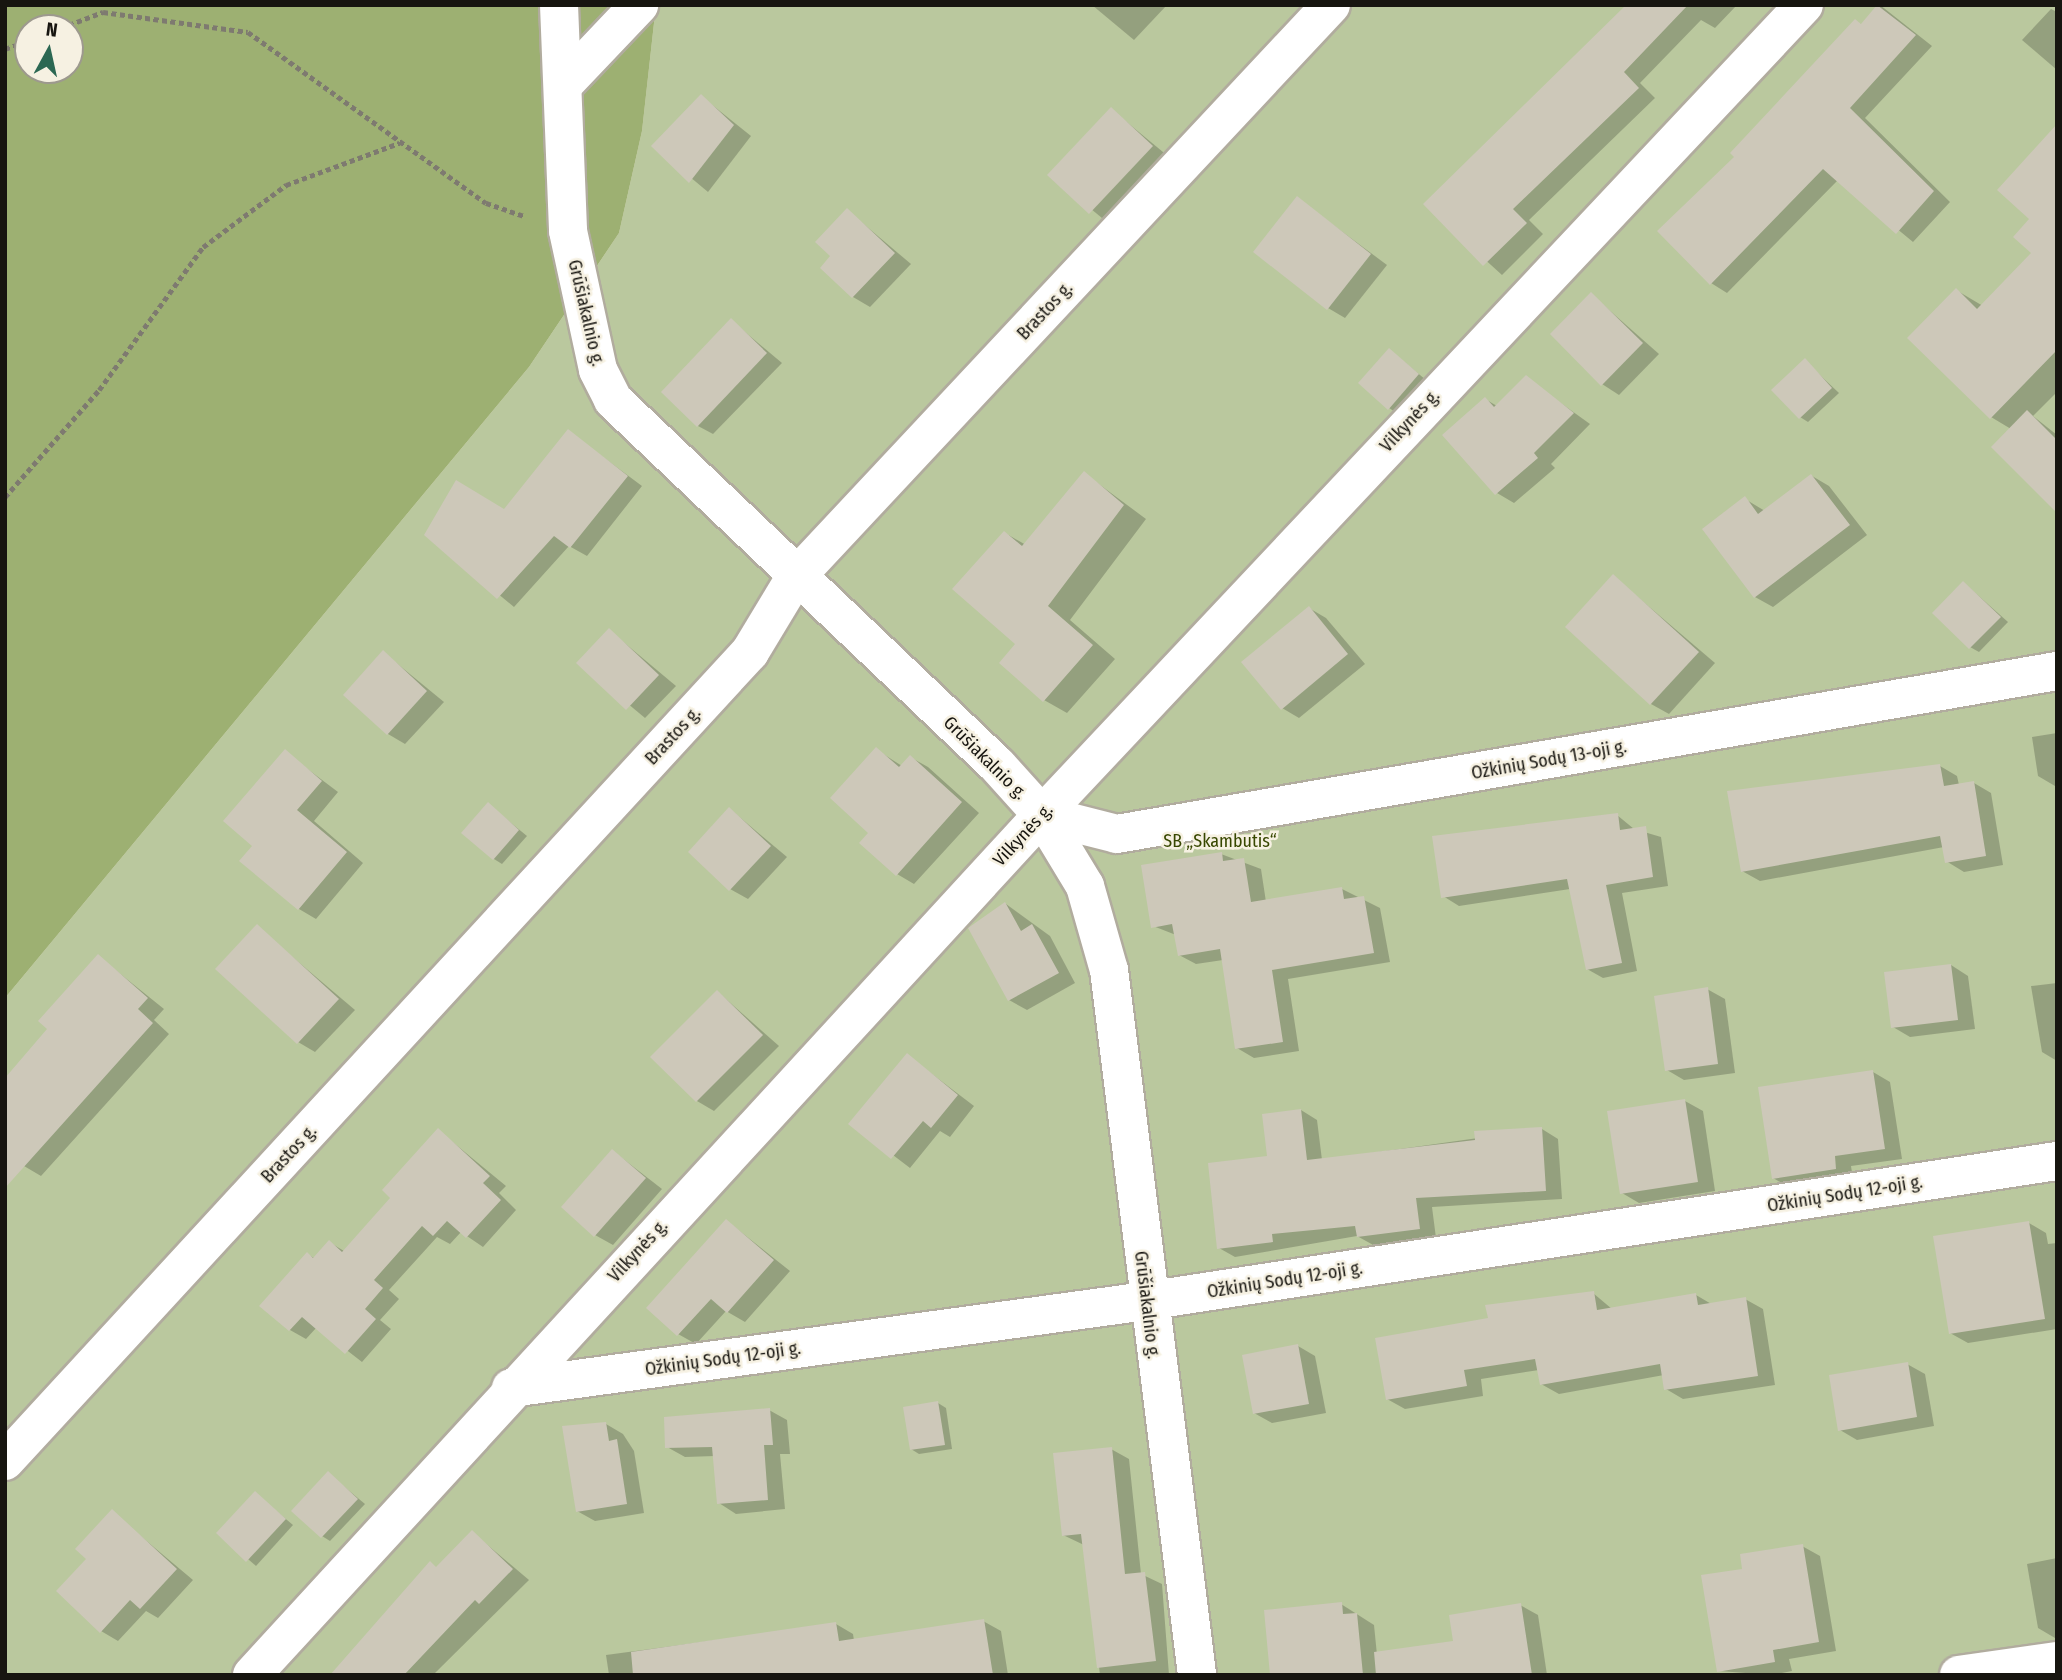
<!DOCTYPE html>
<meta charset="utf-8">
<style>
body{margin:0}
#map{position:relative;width:2062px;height:1680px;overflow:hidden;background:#e9e4d5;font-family:"Fira Sans Condensed",sans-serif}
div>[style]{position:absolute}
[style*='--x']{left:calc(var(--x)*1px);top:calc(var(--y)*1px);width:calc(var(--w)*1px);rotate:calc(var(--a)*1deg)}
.green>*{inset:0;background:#bac89e}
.forest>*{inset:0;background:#9db072}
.shadow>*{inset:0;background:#0003}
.building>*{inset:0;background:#cdc8b9}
.path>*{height:4.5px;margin-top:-2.25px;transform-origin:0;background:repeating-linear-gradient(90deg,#7e7a70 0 5px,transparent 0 8.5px)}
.roads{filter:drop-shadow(2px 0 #b1ac9e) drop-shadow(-2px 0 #b1ac9e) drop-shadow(0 2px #b1ac9e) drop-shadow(0 -2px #b1ac9e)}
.minor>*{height:38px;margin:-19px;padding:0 19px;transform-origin:19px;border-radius:19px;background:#fff}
span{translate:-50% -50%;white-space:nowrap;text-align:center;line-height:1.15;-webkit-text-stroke:5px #f6f1e2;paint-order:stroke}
.street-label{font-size:18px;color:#171510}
.park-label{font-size:18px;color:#374700}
.frame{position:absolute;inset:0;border:7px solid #171510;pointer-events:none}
.north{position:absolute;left:14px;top:14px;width:70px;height:70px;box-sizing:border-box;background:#f6f1e2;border:2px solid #9d998e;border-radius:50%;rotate:8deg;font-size:19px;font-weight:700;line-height:28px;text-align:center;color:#171510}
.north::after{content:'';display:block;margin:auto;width:24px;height:32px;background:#2c6853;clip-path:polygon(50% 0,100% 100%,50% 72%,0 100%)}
</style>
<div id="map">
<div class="green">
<i style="clip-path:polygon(656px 5px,2057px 5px,2057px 1675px,5px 1675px,5px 998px,529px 367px,619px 233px,642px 131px)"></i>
</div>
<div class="forest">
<i style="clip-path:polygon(evenodd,5px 5px,656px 5px,642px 131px,619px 233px,529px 367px,5px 998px,5px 5px,28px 28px,70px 28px,70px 70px,28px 70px,28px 28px)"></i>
</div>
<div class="shadow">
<i style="clip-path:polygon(1092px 5px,1167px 5px,1134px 40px)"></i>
<i style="clip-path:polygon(1628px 5px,1737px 5px,1715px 28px,1701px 20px,1640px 83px,1655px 98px,1529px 220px,1543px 234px,1502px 275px,1425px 205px)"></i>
<i style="clip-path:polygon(1880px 5px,1932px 46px,1865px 118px,1950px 202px,1913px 242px,1838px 180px,1727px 293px,1711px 283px,1736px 157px,1856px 21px,1862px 25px)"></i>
<i style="clip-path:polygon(2051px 9px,2057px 12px,2057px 70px,2022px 40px)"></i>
<i style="clip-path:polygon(701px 96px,751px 136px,708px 192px,653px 146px)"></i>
<i style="clip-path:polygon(1111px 109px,1169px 157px,1108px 223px,1050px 175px)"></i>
<i style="clip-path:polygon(2057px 143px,2057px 392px,2033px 416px,2057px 435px,2057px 511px,2011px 429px,1991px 417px,1956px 290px,1983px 306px,2034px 253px,2031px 219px)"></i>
<i style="clip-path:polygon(1297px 198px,1387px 265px,1345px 318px,1328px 308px)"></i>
<i style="clip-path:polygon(847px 210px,911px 264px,870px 307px,853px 297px,833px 256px)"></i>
<i style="clip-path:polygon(1591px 294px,1659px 354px,1619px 395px,1602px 384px)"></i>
<i style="clip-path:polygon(732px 321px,782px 363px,713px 434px,698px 426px)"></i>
<i style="clip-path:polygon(1390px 350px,1426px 380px,1397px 413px,1389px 408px)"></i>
<i style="clip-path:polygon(1805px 361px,1839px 393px,1808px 422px,1800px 417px)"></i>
<i style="clip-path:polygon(1526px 378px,1590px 424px,1551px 464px,1555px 468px,1514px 503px,1497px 493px,1485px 399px,1497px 406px)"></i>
<i style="clip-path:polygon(568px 431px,642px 486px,587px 556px,569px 546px,514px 607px,426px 534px,505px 511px)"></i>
<i style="clip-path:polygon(1084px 473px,1146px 519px,1070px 620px,1115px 659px,1067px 713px,1044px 700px,1018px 644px,1005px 533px,1026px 545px)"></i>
<i style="clip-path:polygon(1812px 476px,1829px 486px,1867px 535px,1773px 607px,1755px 597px,1745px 499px,1765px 511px)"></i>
<i style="clip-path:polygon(1613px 576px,1715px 663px,1669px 714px,1651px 704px)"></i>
<i style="clip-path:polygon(1964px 583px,2008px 622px,1979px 652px,1970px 647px)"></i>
<i style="clip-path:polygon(1309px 608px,1326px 618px,1365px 664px,1299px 718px,1282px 708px)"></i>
<i style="clip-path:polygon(609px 630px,676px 686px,645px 718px,579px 663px)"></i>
<i style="clip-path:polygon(383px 652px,444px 702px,405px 744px,388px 734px)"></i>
<i style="clip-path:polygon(2057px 733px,2057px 786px,2055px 786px,2038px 776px,2032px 737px)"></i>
<i style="clip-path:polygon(877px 750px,902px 766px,910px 757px,928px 767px,979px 813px,914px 884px,897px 874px,871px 833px)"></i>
<i style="clip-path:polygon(285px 752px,338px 792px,314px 821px,363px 863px,316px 919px,299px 909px,254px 845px)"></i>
<i style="clip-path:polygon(1940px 766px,1957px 776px,1959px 785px,1974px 783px,1991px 793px,2003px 865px,1964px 872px,1946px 861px,1944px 847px,1760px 881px,1742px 871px)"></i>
<i style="clip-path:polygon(488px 804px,527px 836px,502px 864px,494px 859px)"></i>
<i style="clip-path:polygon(730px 809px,787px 857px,748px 899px,730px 889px)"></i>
<i style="clip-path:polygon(1617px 815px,1634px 829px,1661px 837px,1668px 886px,1622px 893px,1637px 971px,1603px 978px,1587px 969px,1570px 889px,1459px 906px,1443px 896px)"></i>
<i style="clip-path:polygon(1221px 854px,1261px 869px,1266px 902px,1342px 889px,1380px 908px,1390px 962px,1288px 979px,1299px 1051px,1254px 1058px,1237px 1048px,1223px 960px,1196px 964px,1179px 955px,1176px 935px,1153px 926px)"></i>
<i style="clip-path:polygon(1006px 904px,1050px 936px,1075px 983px,1027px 1010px,1009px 1000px)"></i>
<i style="clip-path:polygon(257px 927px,355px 1010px,315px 1052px,298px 1042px)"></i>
<i style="clip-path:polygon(98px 956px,164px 1009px,154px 1020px,169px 1034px,41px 1176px,24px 1166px,49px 1029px)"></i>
<i style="clip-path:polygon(1951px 965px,1968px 976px,1975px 1029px,1910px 1037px,1893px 1027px)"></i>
<i style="clip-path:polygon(2057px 983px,2057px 1061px,2042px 1052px,2031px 986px)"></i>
<i style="clip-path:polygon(1707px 989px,1725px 999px,1735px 1073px,1684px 1080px,1667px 1070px)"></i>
<i style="clip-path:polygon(718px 992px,779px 1046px,714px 1111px,697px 1101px)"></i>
<i style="clip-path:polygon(907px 1055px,974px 1106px,950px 1137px,940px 1131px,910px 1168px,851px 1123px)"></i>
<i style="clip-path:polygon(1873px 1072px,1890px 1082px,1902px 1159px,1851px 1166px,1853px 1179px,1791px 1188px,1773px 1178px)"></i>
<i style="clip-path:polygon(1685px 1101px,1703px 1111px,1715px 1191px,1639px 1203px,1622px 1193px)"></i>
<i style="clip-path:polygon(1301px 1110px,1317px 1120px,1322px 1160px,1542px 1129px,1558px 1139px,1562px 1199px,1432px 1207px,1436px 1238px,1375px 1246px,1357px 1236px,1235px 1257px,1219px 1248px)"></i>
<i style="clip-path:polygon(438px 1130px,506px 1186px,499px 1193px,516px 1210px,483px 1247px,461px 1232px,450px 1244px,437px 1237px,389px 1290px,399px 1299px,380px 1320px,391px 1329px,362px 1362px,317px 1327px,306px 1339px,290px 1330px,262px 1306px,307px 1254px,314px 1258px,329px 1242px,344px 1251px,392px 1197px)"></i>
<i style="clip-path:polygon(613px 1151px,662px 1189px,613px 1245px,595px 1235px)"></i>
<i style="clip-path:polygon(727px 1221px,790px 1271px,745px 1322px,726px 1311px,696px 1344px,678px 1334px)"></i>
<i style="clip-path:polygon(2029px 1223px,2046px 1233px,2048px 1244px,2057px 1243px,2057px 1329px,1968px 1343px,1950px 1333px)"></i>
<i style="clip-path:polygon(1593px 1293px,1612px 1309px,1696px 1295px,1713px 1305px,1745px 1299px,1763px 1309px,1775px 1385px,1683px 1399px,1666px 1389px,1664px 1375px,1559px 1394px,1541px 1384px,1539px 1370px,1481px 1379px,1483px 1396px,1405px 1409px,1387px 1399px,1490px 1320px)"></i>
<i style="clip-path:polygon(1298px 1346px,1315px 1356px,1326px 1413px,1272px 1423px,1254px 1413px)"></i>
<i style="clip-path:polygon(1907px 1364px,1925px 1374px,1934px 1426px,1857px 1440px,1840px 1430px)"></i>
<i style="clip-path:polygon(938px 1403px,946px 1408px,952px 1449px,919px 1454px,911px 1449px)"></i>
<i style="clip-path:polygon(769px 1410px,787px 1420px,790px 1454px,780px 1454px,785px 1509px,736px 1514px,719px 1503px,715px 1456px,685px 1457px,667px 1447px)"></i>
<i style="clip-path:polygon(606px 1424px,623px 1434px,634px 1451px,644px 1513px,595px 1521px,577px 1511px)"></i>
<i style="clip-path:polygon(1111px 1449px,1129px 1459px,1141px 1574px,1162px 1584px,1169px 1675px,1100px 1675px,1084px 1545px,1063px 1535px)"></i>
<i style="clip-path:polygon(329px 1474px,365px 1504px,330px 1541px,322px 1536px)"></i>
<i style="clip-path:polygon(256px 1494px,293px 1525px,256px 1566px,218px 1533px)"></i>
<i style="clip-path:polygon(112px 1512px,193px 1580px,158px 1618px,146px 1611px,118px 1641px,101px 1631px,88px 1559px)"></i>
<i style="clip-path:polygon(472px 1532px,529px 1580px,433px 1675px,355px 1675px)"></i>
<i style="clip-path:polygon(1802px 1546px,1820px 1556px,1836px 1651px,1789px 1659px,1792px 1671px,1772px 1675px,1719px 1671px,1744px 1570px)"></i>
<i style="clip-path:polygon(2057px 1558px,2057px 1637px,2055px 1638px,2038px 1628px,2027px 1564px)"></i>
<i style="clip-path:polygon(1341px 1604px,1374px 1625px,1379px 1675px,1272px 1675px)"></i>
<i style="clip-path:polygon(1520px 1605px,1538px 1615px,1547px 1675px,1441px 1675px,1455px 1642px)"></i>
<i style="clip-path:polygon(983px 1621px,1001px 1631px,1008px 1675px,896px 1675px)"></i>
<i style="clip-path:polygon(836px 1624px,853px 1634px,859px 1674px,609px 1675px,606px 1655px)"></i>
</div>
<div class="building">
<i style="clip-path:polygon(1626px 5px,1688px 5px,1624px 72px,1639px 88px,1513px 209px,1527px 223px,1483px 266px,1423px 204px)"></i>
<i style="clip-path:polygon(1877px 5px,1916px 35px,1850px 108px,1934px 191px,1896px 234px,1823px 169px,1710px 285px,1657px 231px,1734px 157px,1730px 153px,1855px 19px,1861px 24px)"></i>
<i style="clip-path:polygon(701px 94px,734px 125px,689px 183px,651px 146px)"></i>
<i style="clip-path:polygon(1111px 107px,1153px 146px,1089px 214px,1047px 175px)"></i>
<i style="clip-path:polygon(2057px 124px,2057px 350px,1990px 419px,1907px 338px,1956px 288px,1977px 309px,2031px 253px,2013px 237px,2029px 219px,1997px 190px)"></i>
<i style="clip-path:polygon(1297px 196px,1371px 254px,1327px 310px,1253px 252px)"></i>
<i style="clip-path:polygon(847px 208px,895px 253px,852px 298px,820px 268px,830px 256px,815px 242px)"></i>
<i style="clip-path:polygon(1591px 292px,1643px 343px,1601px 386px,1550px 334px)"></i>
<i style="clip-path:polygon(731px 318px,767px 353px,697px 427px,661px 392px)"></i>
<i style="clip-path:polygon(1389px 348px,1419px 374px,1388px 410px,1358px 383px)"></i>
<i style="clip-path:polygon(1805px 358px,1832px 388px,1799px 419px,1771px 390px)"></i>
<i style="clip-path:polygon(1526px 375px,1574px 413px,1534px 453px,1538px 458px,1495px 495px,1442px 435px,1485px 397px,1494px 407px)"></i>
<i style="clip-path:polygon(2027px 410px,2057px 440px,2057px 513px,1991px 447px)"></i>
<i style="clip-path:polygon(568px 429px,628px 476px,570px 548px,554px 536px,497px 599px,424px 535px,456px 480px,504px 509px)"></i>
<i style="clip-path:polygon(1084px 471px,1124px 505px,1048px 606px,1093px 645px,1043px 702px,999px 663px,1015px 644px,952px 589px,1004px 531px,1022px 546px)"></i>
<i style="clip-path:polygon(1811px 474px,1850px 525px,1754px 598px,1702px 529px,1745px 496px,1758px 514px)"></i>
<i style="clip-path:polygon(1613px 574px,1699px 652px,1650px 705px,1565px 627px)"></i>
<i style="clip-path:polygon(1963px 581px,2001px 617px,1969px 649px,1932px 613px)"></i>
<i style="clip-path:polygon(1309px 606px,1348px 654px,1281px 710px,1241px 662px)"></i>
<i style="clip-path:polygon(609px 628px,659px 675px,626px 710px,576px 663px)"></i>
<i style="clip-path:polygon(383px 650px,427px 691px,387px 735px,343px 695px)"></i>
<i style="clip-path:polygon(876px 747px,899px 767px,910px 755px,962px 802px,896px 876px,859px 843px,868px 833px,830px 798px)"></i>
<i style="clip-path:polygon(285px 749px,322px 781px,297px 810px,347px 852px,298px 910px,239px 861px,252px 846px,223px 821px)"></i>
<i style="clip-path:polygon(1940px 764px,1944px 786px,1974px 781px,1986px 856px,1945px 863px,1940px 836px,1741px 872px,1727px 791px)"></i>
<i style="clip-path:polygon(488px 802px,519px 830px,493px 860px,461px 833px)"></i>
<i style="clip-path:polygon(729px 807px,771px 846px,729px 891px,688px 852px)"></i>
<i style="clip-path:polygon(1618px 813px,1620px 830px,1646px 826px,1653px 877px,1606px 885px,1622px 963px,1586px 970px,1567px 879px,1441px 898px,1432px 836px)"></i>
<i style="clip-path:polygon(1222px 852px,1223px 861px,1244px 858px,1251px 902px,1342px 887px,1344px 899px,1364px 896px,1374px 953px,1272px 970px,1283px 1042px,1235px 1049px,1220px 949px,1178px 956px,1172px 924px,1151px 928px,1141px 865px)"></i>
<i style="clip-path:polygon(1005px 902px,1021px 931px,1032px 924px,1059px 973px,1008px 1001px,968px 928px)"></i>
<i style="clip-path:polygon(257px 924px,339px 999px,297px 1044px,215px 969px)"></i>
<i style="clip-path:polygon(98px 954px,148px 998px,138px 1009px,153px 1023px,5px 1188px,5px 1078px,47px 1029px,38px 1021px)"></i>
<i style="clip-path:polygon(1951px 964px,1958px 1020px,1891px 1028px,1884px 972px)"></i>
<i style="clip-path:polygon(1708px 987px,1718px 1064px,1665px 1071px,1654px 996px)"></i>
<i style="clip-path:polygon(717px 990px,763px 1035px,696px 1102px,650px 1057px)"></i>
<i style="clip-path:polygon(907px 1053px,958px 1095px,931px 1128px,923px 1121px,891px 1159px,848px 1124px)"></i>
<i style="clip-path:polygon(1873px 1070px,1885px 1149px,1835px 1156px,1836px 1169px,1772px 1179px,1758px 1087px)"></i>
<i style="clip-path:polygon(1685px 1099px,1698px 1182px,1620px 1194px,1607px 1111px)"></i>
<i style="clip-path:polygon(1301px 1109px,1307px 1160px,1475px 1140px,1474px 1131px,1542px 1127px,1546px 1191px,1416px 1198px,1420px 1229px,1357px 1237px,1355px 1226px,1272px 1234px,1273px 1242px,1217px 1249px,1208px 1163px,1267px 1156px,1262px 1114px)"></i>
<i style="clip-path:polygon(438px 1128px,490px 1176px,483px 1183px,501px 1200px,466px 1238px,447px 1221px,433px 1236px,422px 1226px,374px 1280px,383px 1288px,365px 1309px,376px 1319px,345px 1354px,302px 1317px,289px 1331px,259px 1306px,307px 1252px,313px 1258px,329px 1240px,342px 1252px,390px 1198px,382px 1190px)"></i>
<i style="clip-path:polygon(612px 1149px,646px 1178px,594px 1237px,561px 1207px)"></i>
<i style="clip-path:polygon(726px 1219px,774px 1260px,727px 1313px,711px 1299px,677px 1336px,646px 1308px)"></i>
<i style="clip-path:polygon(2029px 1221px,2045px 1319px,1949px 1334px,1933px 1236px)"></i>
<i style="clip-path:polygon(1594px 1291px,1597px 1310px,1696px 1293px,1698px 1305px,1746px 1297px,1758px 1376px,1664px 1390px,1660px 1364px,1540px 1385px,1535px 1359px,1464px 1370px,1467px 1386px,1386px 1400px,1375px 1338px,1488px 1318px,1485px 1305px)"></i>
<i style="clip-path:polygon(1298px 1344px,1309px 1404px,1253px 1414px,1242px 1355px)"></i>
<i style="clip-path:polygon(1908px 1362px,1917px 1417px,1838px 1431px,1829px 1375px)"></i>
<i style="clip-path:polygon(938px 1401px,945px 1445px,910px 1450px,903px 1407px)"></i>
<i style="clip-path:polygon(770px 1408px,773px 1445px,764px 1445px,768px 1500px,717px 1504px,712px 1447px,665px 1448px,664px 1417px)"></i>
<i style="clip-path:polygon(606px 1422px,609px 1441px,617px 1439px,627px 1504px,576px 1512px,562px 1426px)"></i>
<i style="clip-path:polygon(1112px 1447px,1125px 1574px,1145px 1572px,1156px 1661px,1097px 1668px,1081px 1534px,1062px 1536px,1053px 1453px)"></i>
<i style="clip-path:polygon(328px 1471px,358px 1499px,321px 1538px,291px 1511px)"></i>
<i style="clip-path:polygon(255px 1491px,286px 1519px,246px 1562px,216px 1533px)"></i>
<i style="clip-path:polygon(112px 1509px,177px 1569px,140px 1609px,130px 1600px,100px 1633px,56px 1591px,86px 1559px,75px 1549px)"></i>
<i style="clip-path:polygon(472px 1530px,513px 1569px,479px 1604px,475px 1600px,404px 1675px,330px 1675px,430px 1561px,436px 1567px)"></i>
<i style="clip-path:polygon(1803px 1544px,1819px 1642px,1773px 1650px,1775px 1662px,1717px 1672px,1701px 1575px,1742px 1569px,1740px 1554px)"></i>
<i style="clip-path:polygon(1342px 1602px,1343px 1614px,1357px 1613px,1363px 1675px,1270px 1675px,1264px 1610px)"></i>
<i style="clip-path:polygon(1521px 1603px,1532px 1675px,1376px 1675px,1374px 1652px,1453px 1641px,1449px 1615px)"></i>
<i style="clip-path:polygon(984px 1619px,993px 1675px,633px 1675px,631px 1652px,836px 1622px,839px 1641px)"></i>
</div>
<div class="path">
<i style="--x:61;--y:28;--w:45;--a:-20.9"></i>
<i style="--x:103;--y:12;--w:146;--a:7.9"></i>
<i style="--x:248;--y:32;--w:293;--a:35.7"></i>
<i style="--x:486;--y:203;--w:40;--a:18.9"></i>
<i style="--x:5;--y:49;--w:24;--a:-19"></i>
<i style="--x:5;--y:497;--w:142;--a:-48.7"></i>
<i style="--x:99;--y:390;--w:177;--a:-54"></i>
<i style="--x:203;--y:247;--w:104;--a:-36.8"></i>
<i style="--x:286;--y:185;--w:121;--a:-20.4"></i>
</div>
<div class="roads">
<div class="minor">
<i style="--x:559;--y:5;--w:226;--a:87.7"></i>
<i style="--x:568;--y:231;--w:142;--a:77.8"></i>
<i style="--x:598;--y:370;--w:34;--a:63"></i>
<i style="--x:613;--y:400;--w:530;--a:43.55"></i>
<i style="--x:997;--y:765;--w:67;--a:48"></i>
<i style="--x:1042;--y:815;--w:83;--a:58.8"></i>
<i style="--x:1085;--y:886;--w:87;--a:74.1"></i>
<i style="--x:1109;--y:970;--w:710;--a:82.88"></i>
<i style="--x:567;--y:81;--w:105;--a:-46.5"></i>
<i style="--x:1042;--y:815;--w:77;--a:14.2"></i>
<i style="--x:1117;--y:834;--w:954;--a:-9.84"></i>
<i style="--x:511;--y:1388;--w:641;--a:-7.8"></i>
<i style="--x:1146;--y:1301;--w:922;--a:-8.74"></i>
<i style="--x:5;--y:1461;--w:1100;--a:-47.36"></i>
<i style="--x:750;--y:652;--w:85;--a:-58.9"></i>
<i style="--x:794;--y:579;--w:786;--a:-46.91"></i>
<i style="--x:252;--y:1675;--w:1168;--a:-47.43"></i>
<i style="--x:1042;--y:815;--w:1112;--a:-46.75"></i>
<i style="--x:1959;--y:1675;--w:99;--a:-8.1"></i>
</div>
</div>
<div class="street-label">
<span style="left:1045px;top:311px;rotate:-47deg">Brastos g.</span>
<span style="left:586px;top:313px;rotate:77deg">Grūšiakalnio g.</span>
<span style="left:1410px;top:421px;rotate:-47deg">Vilkynės g.</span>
<span style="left:673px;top:736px;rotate:-47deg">Brastos g.</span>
<span style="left:985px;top:758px;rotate:45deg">Grūšiakalnio g.</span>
<span style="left:1549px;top:760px;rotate:-10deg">Ožkinių Sodų 13-oji g.</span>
<span style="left:1023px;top:835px;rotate:-47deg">Vilkynės g.</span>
<span style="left:289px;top:1154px;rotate:-47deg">Brastos g.</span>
<span style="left:1845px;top:1194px;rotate:-9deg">Ožkinių Sodų 12-oji g.</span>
<span style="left:638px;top:1251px;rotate:-47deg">Vilkynės g.</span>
<span style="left:1285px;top:1280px;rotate:-9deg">Ožkinių Sodų 12-oji g.</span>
<span style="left:1147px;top:1305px;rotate:83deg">Grūšiakalnio g.</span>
<span style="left:723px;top:1359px;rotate:-8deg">Ožkinių Sodų 12-oji g.</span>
</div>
<div class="park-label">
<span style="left:1220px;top:841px">SB „Skambutis“</span>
</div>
<div class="frame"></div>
<div class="north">N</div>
</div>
